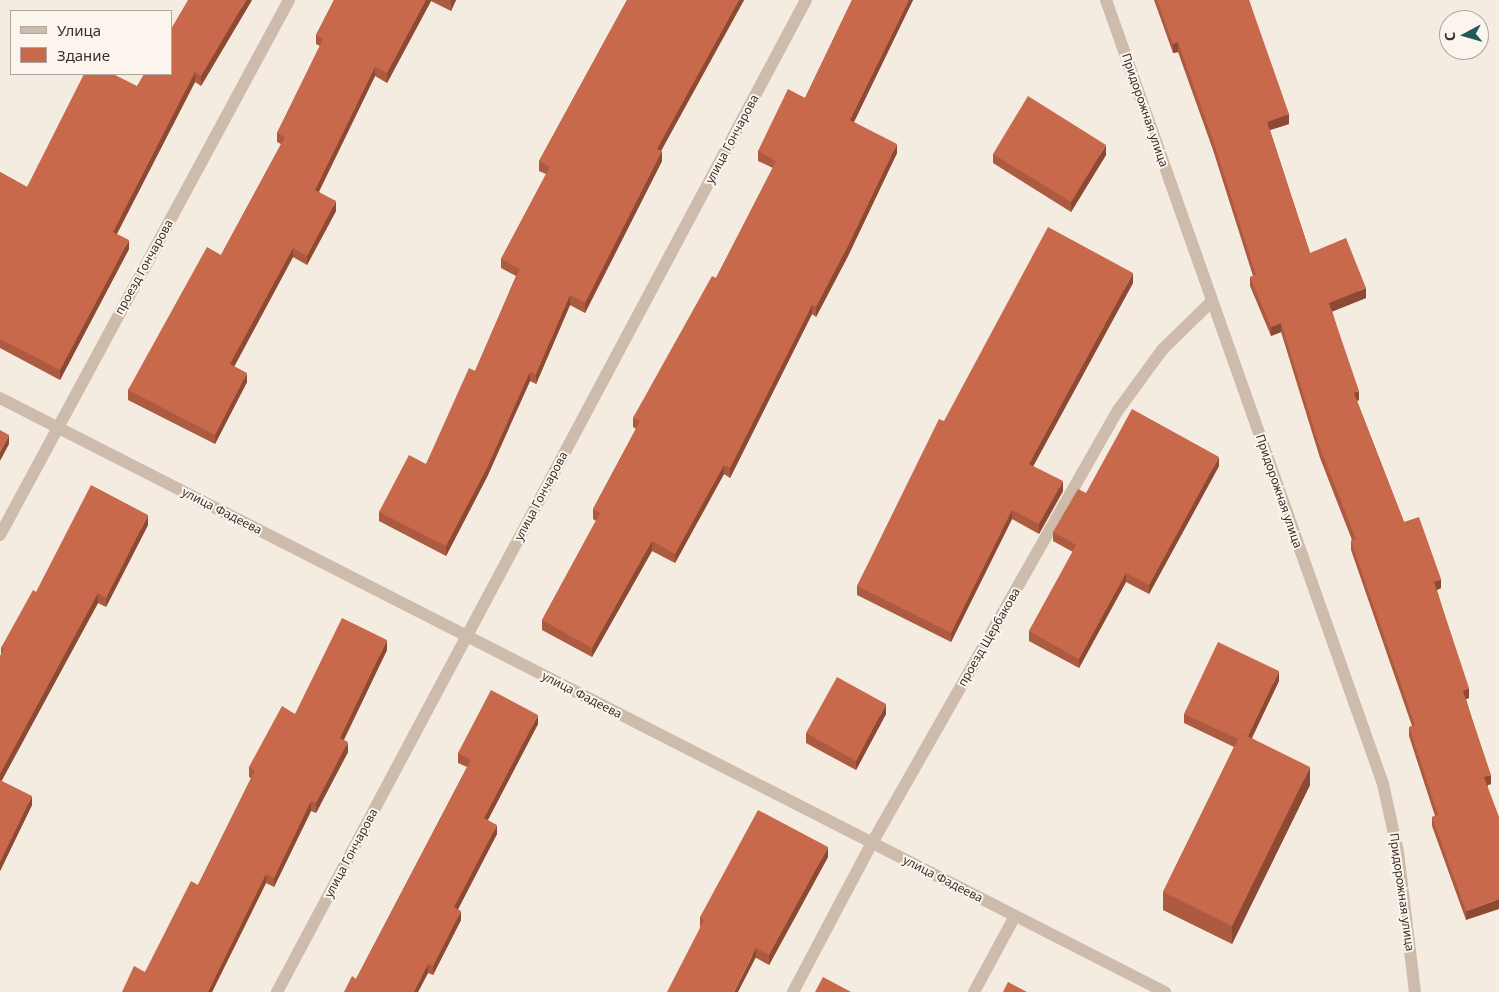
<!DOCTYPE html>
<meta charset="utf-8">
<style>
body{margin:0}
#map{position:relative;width:1499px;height:992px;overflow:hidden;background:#f4ebe1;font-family:"Noto Sans",sans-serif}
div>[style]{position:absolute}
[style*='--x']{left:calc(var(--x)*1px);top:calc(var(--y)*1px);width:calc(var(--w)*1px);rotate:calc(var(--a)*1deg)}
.service>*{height:12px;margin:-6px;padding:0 6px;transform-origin:6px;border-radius:6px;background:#cdbbac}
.minor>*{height:12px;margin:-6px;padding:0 6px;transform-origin:6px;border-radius:6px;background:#cdbbac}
.wall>*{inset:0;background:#ac5a40}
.shaded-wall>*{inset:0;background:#8c4a34}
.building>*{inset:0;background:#c8694b}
span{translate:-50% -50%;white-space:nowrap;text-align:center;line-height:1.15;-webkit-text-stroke:4px #fbf5ee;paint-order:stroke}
.street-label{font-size:12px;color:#3b302b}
.legend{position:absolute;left:10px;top:10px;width:162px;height:65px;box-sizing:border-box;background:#fbf5ee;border:1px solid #aea6a0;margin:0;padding:6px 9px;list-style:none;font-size:15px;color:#3b302b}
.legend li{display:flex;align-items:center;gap:10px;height:25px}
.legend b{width:25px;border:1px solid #aea6a0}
.north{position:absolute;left:1439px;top:10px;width:50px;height:50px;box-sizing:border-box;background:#fbf5ee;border:1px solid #aea6a0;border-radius:50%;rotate:264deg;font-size:14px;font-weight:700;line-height:20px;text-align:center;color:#3b302b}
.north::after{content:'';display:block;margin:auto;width:18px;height:22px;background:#1f5a5e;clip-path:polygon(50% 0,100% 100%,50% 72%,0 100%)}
</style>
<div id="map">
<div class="service">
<i style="--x:974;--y:992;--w:86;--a:-61.7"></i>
</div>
<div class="minor">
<i style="--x:1106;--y:0;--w:831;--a:70.54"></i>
<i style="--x:1383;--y:784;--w:70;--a:77.6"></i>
<i style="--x:1398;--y:852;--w:141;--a:83.1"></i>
<i style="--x:0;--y:398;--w:1308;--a:27.02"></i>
<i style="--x:0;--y:535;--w:608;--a:-61.62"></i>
<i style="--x:277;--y:992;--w:1124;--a:-61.93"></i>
<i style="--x:793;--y:992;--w:169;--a:-62.1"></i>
<i style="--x:872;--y:843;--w:499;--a:-60.4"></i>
<i style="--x:1119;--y:409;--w:73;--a:-53.9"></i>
<i style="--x:1162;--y:350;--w:70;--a:-44.4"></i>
</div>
<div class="wall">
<i style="clip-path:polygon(252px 0,201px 86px,195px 82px,117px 234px,129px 249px,60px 380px,0 348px,0 172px,27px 187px,137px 86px)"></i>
<i style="clip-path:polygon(334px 0,456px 0,451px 11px,431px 1px,387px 83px,375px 76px,319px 192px,336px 211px,307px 265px,293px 257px,234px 367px,247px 382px,215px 444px,128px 400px,128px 390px,221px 255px,281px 144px,277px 142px,277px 133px,320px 46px,316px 44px,316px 35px)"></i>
<i style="clip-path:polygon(627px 0,744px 0,661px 151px,662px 161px,585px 313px,570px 305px,536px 384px,530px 381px,487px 477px,446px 556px,379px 521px,379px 512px,426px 464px,475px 371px,516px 276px,501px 268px,501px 259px,546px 174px,539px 171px,539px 161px)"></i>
<i style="clip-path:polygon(852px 0,913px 0,854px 122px,897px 153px,848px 256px,816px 317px,812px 314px,730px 478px,724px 474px,675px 563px,652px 551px,592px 657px,542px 630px,542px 620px,596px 521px,593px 519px,593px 509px,636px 429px,633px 427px,633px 418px,716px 278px,773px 168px,758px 161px,758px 151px,805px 98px)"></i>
<i style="clip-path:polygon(1154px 0,1249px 0,1289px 124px,1270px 130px,1310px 253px,1366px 298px,1332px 311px,1359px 400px,1357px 401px,1404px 522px,1441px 588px,1437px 590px,1469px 698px,1466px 699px,1491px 784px,1488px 785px,1466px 920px,1432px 826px,1432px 817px,1435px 816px,1409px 736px,1409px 727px,1412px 726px,1351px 550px,1351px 541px,1352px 540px,1320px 458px,1281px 332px,1271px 336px,1250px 286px,1250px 277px,1253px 276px,1213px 150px,1178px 52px,1173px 53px)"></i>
<i style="clip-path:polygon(993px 154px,1106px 155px,1071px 212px,993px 163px)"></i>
<i style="clip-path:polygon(1133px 283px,1033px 466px,1063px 491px,1039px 534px,1012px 519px,951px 642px,857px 595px,857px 586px,944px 421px)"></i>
<i style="clip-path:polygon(1219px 466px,1149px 594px,1126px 582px,1079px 668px,1029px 641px,1029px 631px,1073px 552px,1053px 541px,1053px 532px,1086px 493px)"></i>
<i style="clip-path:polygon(148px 525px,106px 607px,98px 603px,1px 781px,32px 805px,0 871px,0 656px,1px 655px,1px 648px,36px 592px)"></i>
<i style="clip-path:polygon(387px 650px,344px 740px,348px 752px,316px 813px,311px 811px,274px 887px,266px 883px,212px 992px,122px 992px,145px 972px,198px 885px,251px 778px,249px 777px,249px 767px,295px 714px)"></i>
<i style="clip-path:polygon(1279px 681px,1252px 738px,1310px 785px,1232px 944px,1163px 910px,1163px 892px,1234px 747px,1184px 723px,1184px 714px)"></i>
<i style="clip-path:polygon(886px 714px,856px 770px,806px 743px,806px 733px)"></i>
<i style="clip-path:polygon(538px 724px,488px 820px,497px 834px,458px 909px,461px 920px,433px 975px,428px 973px,418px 992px,344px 992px,356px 979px,467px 767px,458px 763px,458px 753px)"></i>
<i style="clip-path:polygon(828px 857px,769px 965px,700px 927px,700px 917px)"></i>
</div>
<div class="shaded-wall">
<i style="clip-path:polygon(246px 0,252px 0,201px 86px,201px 76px)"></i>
<i style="clip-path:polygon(426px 0,431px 0,431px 1px,387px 83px,387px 73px)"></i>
<i style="clip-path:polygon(451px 0,456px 0,451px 11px)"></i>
<i style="clip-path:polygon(739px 0,744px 0,657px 158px,657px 149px)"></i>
<i style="clip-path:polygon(909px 0,913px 0,850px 130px,850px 120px)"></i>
<i style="clip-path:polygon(1178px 42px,1178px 52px,1173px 53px,1173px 44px)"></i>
<i style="clip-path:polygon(375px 67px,375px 76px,315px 199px,315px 190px)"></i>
<i style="clip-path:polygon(195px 72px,195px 82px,113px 241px,113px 232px)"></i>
<i style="clip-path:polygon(1289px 114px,1289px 124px,1267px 131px,1267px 122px)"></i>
<i style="clip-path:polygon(897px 144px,897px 153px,848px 256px,816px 317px,816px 307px)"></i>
<i style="clip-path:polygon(1106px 145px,1106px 155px,1071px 212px,1071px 202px)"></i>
<i style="clip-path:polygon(662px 151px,662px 161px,585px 313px,585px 303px)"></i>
<i style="clip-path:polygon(336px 201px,336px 211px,307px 265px,307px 256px)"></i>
<i style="clip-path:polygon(129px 240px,129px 249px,60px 380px,60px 370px)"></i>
<i style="clip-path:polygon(293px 248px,293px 257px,230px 374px,230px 364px)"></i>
<i style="clip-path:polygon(1133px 273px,1133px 283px,1029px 474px,1029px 464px)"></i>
<i style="clip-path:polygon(1366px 288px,1366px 298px,1329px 313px,1329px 303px)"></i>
<i style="clip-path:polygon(570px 295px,570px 305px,536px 384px,536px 374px)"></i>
<i style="clip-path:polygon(812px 305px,812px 314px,730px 478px,730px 468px)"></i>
<i style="clip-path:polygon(1281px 323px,1281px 332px,1271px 336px,1271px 327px)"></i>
<i style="clip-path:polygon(530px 372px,530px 381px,487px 477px,446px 556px,446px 546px)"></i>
<i style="clip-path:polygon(247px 373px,247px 382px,215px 444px,215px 435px)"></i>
<i style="clip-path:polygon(1359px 391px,1359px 400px,1354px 402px,1354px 393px)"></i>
<i style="clip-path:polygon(9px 435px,9px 444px,0 461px,0 452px)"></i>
<i style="clip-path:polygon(1219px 457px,1219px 466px,1149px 594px,1149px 585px)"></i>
<i style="clip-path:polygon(724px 465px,724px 474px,675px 563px,675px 554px)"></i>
<i style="clip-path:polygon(1063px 481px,1063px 491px,1039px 534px,1039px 524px)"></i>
<i style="clip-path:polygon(1012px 510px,1012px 519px,951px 642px,951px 633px)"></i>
<i style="clip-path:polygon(148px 515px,148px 525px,106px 607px,106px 598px)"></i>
<i style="clip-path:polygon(652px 541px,652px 551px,592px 657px,592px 648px)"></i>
<i style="clip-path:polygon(1126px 573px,1126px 582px,1079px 668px,1079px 659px)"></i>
<i style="clip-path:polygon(1441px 579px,1441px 588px,1434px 591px,1434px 582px)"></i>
<i style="clip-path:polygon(98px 593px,98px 603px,0 784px,0 774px)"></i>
<i style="clip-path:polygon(387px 640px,387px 650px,340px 747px,340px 738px)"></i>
<i style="clip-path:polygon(1279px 671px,1279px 681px,1245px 752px,1245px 743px)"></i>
<i style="clip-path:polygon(1469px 688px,1469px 698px,1463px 700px,1463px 691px)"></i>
<i style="clip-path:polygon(886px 704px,886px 714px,856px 770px,856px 761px)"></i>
<i style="clip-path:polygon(538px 715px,538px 724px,484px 827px,484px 818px)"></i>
<i style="clip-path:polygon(348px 742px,348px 752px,316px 813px,316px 803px)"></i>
<i style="clip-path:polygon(1310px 767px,1310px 785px,1232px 944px,1232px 926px)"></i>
<i style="clip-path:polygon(1491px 775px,1491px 784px,1484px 786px,1484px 777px)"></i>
<i style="clip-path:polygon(32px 796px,32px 805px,0 871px,0 862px)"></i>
<i style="clip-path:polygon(311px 801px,311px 811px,274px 887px,274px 878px)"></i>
<i style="clip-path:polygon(497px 825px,497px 834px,454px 917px,454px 907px)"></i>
<i style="clip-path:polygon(828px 847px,828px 857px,769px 965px,769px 955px)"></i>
<i style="clip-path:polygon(266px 874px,266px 883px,212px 992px,208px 992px)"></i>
<i style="clip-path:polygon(1499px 899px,1499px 909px,1466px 920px,1466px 911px)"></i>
<i style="clip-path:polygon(461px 911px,461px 920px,433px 975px,433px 966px)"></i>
<i style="clip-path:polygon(756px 948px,756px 957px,738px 992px,734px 992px)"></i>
<i style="clip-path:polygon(428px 964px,428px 973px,418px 992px,414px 992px)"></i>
</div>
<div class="building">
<i style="clip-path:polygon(188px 0,246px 0,201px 76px,195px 72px,113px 232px,129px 240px,60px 370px,0 339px,0 172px,27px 187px,84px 74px,113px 74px,137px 86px,144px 74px,171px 74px,171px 29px)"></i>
<i style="clip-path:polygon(334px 0,426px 0,387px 73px,375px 67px,315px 190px,336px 201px,307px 256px,293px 248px,230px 364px,247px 373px,215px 435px,128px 390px,207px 247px,221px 255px,285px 137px,277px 133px,323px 39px,316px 35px)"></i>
<i style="clip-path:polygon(627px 0,739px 0,657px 149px,662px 151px,585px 303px,570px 295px,536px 374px,530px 372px,487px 468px,446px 546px,379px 512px,409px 455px,426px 464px,469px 368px,475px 371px,520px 269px,501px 259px,550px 167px,539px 161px)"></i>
<i style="clip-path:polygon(852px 0,909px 0,850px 120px,897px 144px,848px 246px,816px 307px,812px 305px,730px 468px,724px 465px,675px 554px,652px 541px,592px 648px,542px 620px,600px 513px,593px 509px,640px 421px,633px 418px,712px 276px,716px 278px,776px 161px,758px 151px,788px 89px,805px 98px)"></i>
<i style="clip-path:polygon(1157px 0,1249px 0,1289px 114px,1267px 122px,1310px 253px,1346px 238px,1366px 288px,1329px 303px,1359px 391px,1354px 393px,1404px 522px,1419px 517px,1441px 579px,1434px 582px,1469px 688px,1463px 691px,1491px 775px,1484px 777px,1499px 817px,1499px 899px,1466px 911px,1432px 817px,1438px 815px,1409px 727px,1415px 725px,1351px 541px,1356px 539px,1320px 448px,1281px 323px,1271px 327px,1250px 277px,1256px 275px,1213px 140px,1178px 42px,1173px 44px)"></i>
<i style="clip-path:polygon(1028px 96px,1106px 145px,1071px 202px,993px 154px)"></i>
<i style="clip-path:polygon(1048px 227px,1133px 273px,1029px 464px,1063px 481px,1039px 524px,1012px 510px,951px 633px,857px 586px,939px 419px,944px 421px)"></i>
<i style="clip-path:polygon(1132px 409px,1219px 457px,1149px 585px,1126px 573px,1079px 659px,1029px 631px,1076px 545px,1053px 532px,1078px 489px,1086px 493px)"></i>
<i style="clip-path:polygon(0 430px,9px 435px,0 452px)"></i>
<i style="clip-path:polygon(91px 485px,148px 515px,106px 598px,98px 593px,0 774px,0 656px,4px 649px,1px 648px,33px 590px,36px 592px)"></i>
<i style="clip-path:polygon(342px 618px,387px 640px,340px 738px,348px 742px,316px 803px,311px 801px,274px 878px,266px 874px,208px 992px,122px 992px,134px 966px,145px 972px,191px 881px,198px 885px,255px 771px,249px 767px,282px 706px,295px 714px)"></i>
<i style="clip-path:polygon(1218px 642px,1279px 671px,1248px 736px,1241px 733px,1238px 739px,1184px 714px)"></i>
<i style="clip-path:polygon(837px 677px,886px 704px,856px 761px,806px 733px)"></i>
<i style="clip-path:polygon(491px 690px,538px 715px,484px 818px,497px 825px,454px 907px,461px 911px,433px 966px,428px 964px,414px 992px,344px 992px,352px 976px,356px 979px,471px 760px,458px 753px)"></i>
<i style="clip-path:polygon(1241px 733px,1310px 767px,1232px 926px,1163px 892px)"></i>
<i style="clip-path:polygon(0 780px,32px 796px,0 862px)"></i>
<i style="clip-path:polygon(758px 810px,828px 847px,769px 955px,756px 948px,734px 992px,667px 992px,704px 920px,700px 917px)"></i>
<i style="clip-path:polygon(823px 977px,851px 992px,815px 992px)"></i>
<i style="clip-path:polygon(1008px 982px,1027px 992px,1003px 992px)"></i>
</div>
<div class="street-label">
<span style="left:1145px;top:110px;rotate:71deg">Придорожная улица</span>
<span style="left:732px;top:139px;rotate:-62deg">улица Гончарова</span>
<span style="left:144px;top:267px;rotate:-61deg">проезд Гончарова</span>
<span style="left:1279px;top:491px;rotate:71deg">Придорожная улица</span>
<span style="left:541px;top:496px;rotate:-62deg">улица Гончарова</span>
<span style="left:222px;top:511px;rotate:27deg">улица Фадеева</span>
<span style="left:989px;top:637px;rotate:-60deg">проезд Щербакова</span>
<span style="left:582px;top:695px;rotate:27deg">улица Фадеева</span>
<span style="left:351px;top:853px;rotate:-62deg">улица Гончарова</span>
<span style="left:943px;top:879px;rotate:27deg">улица Фадеева</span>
<span style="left:1402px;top:892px;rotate:82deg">Придорожная улица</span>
</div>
<ul class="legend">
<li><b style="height:6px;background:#cdbbac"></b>Улица</li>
<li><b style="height:14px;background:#c8694b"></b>Здание</li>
</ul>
<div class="north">С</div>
</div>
